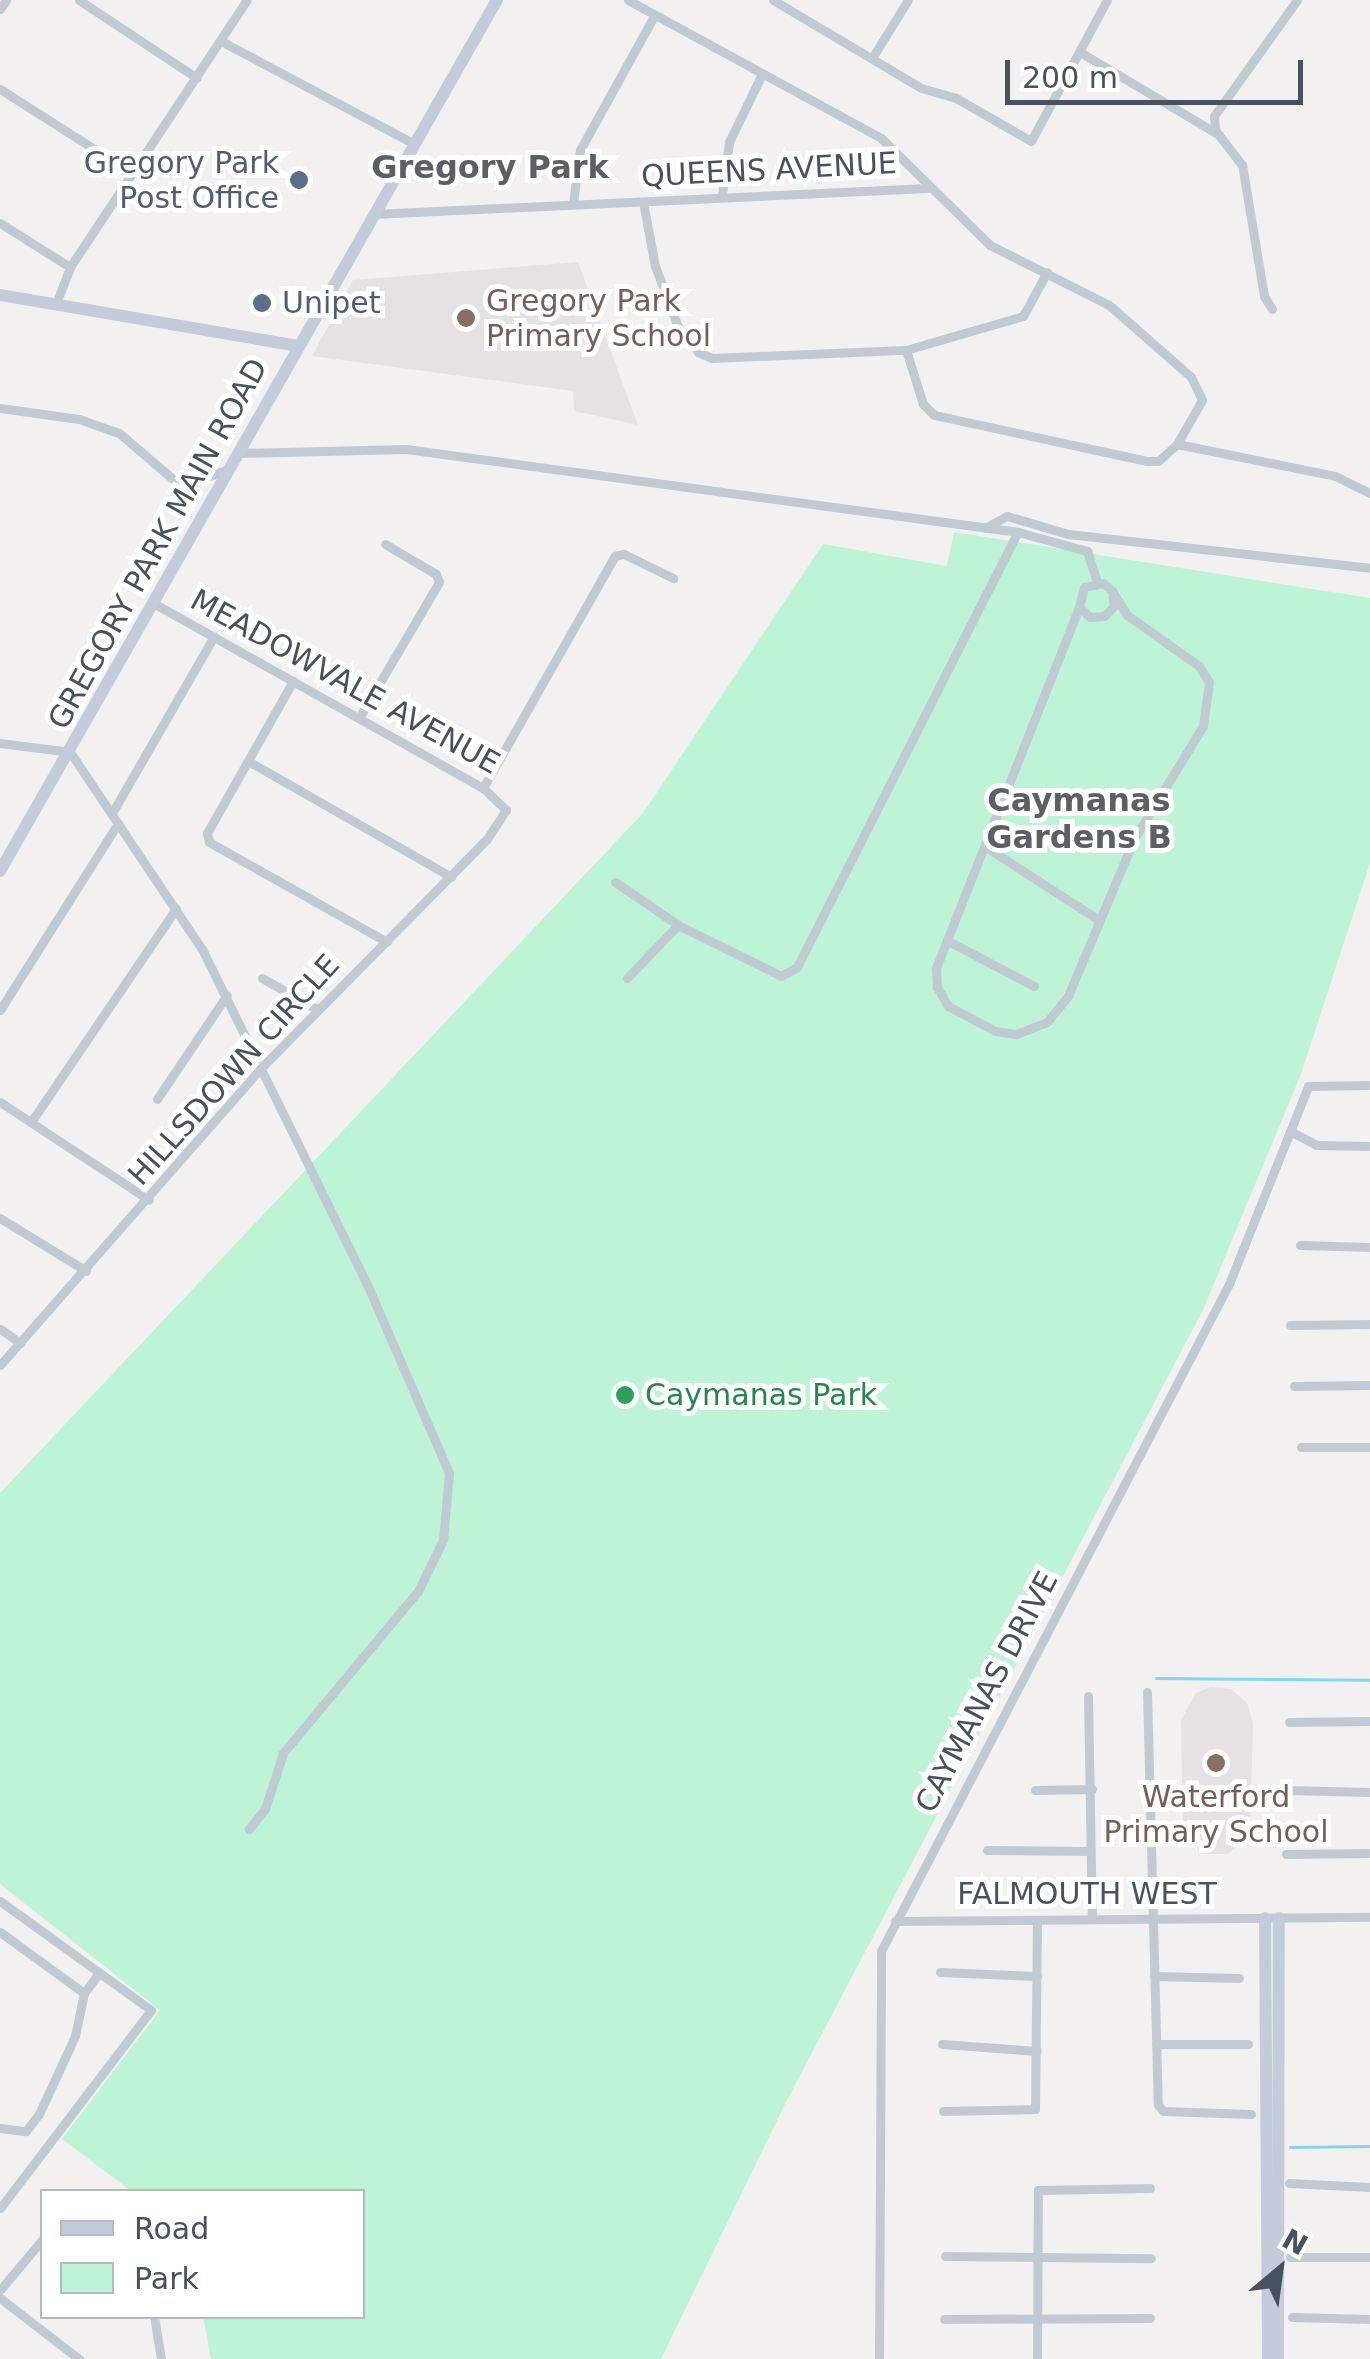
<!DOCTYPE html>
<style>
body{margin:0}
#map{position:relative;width:1370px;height:2359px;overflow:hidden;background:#f3f1f0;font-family:"DejaVu Sans",sans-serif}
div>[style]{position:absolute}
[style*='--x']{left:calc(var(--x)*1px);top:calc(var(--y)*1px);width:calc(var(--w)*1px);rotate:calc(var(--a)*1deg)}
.education>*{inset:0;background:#e4e2e2}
.green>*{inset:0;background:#bcf4d5}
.stream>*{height:2.5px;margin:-1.25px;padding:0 1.25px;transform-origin:1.25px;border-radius:1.25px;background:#85d5f5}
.street>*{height:9px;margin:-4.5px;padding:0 4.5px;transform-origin:4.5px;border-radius:4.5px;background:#c0cad3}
.secondary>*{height:12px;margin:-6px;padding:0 6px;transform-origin:6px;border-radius:6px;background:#c2ccdb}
.dots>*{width:28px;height:28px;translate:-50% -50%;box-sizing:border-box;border:5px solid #fff;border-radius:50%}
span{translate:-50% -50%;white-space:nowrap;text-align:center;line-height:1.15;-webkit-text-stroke:10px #fff;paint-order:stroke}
.service-label{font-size:30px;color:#4e5e75}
.right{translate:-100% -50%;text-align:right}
.left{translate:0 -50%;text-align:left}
.street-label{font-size:30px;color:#465260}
.education-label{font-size:30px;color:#785e54}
.leisure-label{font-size:30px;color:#27864d}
.neighbourhood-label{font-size:32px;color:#5c6066;font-weight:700}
.legend{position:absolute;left:40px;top:2189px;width:325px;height:130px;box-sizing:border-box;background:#fff;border:2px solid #b5babf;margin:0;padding:12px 18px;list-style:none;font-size:30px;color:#465260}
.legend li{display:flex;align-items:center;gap:20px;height:50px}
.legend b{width:50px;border:2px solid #b5babf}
.north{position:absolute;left:1230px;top:2219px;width:100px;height:100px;-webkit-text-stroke:8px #fff;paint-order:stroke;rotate:29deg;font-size:28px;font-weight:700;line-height:40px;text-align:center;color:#465260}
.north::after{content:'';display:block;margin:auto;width:35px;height:45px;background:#465260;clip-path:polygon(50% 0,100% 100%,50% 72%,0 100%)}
.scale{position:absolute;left:1005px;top:60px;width:298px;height:45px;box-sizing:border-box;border:5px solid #465260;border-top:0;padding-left:12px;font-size:30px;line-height:35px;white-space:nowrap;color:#465260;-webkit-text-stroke:8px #fff;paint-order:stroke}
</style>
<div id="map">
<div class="education">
<i style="clip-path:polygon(578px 262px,638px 425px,574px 411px,573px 391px,312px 356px,353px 280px)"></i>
<i style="clip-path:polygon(1210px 1687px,1231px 1689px,1247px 1703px,1253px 1723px,1250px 1836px,1228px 1854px,1203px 1854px,1183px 1833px,1181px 1720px,1196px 1693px)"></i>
</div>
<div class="green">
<i style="clip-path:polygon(954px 532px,1370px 598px,1370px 863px,1301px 1074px,1203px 1310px,786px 2102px,661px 2359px,211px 2359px,203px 2317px,362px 2316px,362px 2192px,131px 2191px,62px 2139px,160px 2010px,0 1884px,0 1493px,643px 813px,823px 544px,947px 566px)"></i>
</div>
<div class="stream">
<i style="--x:1156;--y:1678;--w:214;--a:0.5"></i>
<i style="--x:1290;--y:2147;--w:80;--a:-0.7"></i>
</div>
<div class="street">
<i style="--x:79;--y:0;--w:141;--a:33.5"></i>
<i style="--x:628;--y:0;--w:288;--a:28.6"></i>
<i style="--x:881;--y:138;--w:153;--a:44.5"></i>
<i style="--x:990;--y:245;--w:133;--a:26.8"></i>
<i style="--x:1109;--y:305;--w:109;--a:41.3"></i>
<i style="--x:1191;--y:377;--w:25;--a:64"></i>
<i style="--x:1202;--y:400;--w:51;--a:119.6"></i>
<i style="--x:1177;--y:444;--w:25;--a:138"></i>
<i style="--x:1158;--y:461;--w:11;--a:180"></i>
<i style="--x:1147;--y:461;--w:218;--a:-167.8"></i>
<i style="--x:934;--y:415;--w:16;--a:-135"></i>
<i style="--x:923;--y:404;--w:57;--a:-107.5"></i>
<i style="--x:773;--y:0;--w:172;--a:30.7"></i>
<i style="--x:921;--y:88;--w:36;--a:16"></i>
<i style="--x:956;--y:98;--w:86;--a:29.8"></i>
<i style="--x:1031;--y:141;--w:160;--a:-61.7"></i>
<i style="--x:0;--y:9;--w:11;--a:-56"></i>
<i style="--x:221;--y:41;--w:215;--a:28"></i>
<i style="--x:1080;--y:52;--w:162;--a:30.8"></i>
<i style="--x:872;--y:58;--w:68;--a:-58.2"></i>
<i style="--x:0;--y:89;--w:156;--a:32.5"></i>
<i style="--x:722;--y:195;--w:53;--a:-82.5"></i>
<i style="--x:729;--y:142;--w:73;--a:-64.1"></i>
<i style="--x:643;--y:202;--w:65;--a:79.4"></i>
<i style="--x:655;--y:266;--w:65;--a:69.3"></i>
<i style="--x:678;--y:327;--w:32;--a:51"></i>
<i style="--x:698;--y:352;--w:15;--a:23"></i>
<i style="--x:712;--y:358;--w:194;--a:-2.4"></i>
<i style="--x:906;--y:350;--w:122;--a:-16.2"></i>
<i style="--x:1023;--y:316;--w:50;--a:-61.4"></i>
<i style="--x:573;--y:203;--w:53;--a:-82.5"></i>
<i style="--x:580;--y:150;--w:153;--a:-61.1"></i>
<i style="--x:373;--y:214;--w:555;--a:-2.69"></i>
<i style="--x:0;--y:223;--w:83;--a:32.2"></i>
<i style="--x:56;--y:304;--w:40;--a:-69"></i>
<i style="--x:70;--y:267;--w:320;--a:-56.5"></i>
<i style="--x:1272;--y:309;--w:15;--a:-122"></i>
<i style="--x:1264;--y:296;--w:133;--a:-99.5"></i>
<i style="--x:1242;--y:165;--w:44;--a:-127.6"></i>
<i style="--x:1215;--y:130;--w:14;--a:-94"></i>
<i style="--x:1214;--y:116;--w:143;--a:-54.4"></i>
<i style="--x:0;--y:408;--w:80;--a:7.9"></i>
<i style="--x:79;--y:419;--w:42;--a:19.3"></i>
<i style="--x:119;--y:433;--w:82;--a:40.5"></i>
<i style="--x:181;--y:486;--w:51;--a:-19.5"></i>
<i style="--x:1177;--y:444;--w:161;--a:11.4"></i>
<i style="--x:1335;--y:476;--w:39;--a:26"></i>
<i style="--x:239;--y:453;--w:167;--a:-1.4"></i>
<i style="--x:406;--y:449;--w:618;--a:7.72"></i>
<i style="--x:1018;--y:532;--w:72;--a:15.4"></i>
<i style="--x:1087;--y:551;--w:33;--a:72"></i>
<i style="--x:985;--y:528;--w:25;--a:-29"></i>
<i style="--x:1007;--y:516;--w:64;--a:16.4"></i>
<i style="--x:1068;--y:534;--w:304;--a:6.4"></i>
<i style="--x:1079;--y:607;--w:389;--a:111.6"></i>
<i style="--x:936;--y:969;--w:18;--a:87"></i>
<i style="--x:937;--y:987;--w:22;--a:60"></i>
<i style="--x:948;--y:1006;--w:53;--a:28"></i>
<i style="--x:995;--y:1031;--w:21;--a:8"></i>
<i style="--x:1016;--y:1034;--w:33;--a:-21"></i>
<i style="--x:1047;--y:1022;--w:33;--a:-51"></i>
<i style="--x:1068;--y:996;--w:170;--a:-67.2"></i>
<i style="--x:1134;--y:839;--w:132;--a:-58.6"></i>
<i style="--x:1203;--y:726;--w:44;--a:-82.2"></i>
<i style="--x:1209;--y:682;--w:19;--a:-122"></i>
<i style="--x:1199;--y:666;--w:88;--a:-144.7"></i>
<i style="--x:1127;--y:615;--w:28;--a:-122"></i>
<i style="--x:1112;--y:591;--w:12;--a:-138"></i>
<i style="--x:1103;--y:583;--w:19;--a:168"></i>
<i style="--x:1084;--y:587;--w:21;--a:104"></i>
<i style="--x:1079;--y:607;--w:15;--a:42"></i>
<i style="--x:1090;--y:617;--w:14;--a:-4"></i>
<i style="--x:1104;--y:616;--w:14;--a:-45"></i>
<i style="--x:1114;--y:606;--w:15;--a:-98"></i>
<i style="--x:293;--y:681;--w:175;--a:119.5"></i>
<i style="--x:207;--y:833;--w:9;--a:77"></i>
<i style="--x:209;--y:842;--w:204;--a:29.3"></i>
<i style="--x:359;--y:718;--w:158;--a:-59.5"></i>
<i style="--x:439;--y:582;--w:9;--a:-111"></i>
<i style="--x:436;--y:574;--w:59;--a:-149.5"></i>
<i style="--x:0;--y:743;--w:71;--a:7.3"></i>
<i style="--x:70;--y:752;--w:237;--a:56.2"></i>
<i style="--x:202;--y:949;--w:371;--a:63.8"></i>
<i style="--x:366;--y:1282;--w:208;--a:66.5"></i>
<i style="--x:449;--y:1473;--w:67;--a:95.1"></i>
<i style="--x:443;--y:1540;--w:57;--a:116.1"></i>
<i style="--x:418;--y:1591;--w:211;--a:129.8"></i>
<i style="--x:283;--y:1753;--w:59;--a:107.8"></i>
<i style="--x:265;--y:1809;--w:26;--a:129"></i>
<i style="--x:248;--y:761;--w:234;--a:29.7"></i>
<i style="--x:483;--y:788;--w:267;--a:-60.4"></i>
<i style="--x:615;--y:556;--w:9;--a:-13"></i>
<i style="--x:624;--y:554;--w:55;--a:26.1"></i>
<i style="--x:112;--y:813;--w:204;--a:-60"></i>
<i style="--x:986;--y:847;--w:135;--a:32.9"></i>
<i style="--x:615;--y:882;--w:76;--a:34.3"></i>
<i style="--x:948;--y:941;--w:97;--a:27.6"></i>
<i style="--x:262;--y:978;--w:64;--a:29.7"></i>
<i style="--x:627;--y:978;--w:74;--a:-46.1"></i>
<i style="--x:678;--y:925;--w:115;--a:26.3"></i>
<i style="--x:781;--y:976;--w:18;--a:-29"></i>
<i style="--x:797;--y:967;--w:488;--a:-63.1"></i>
<i style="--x:0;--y:1010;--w:221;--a:-57.7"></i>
<i style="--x:157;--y:1099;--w:125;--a:-56.1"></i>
<i style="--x:0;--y:1102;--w:178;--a:33.3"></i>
<i style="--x:31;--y:1122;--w:258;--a:-55.8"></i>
<i style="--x:1290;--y:1131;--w:30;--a:28"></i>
<i style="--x:1316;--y:1145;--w:54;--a:1.1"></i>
<i style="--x:0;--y:1218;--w:101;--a:31.6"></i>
<i style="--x:1300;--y:1245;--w:70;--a:1.6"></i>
<i style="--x:1290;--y:1325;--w:80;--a:-0.7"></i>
<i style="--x:0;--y:1329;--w:25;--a:34"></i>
<i style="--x:0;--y:1365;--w:394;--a:-48.7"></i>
<i style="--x:260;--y:1069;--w:323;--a:-45.4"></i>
<i style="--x:487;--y:839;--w:35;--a:-57"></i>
<i style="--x:506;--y:810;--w:32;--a:-136"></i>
<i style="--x:483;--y:788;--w:377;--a:-150.7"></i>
<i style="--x:1294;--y:1386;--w:76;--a:-0.8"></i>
<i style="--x:1301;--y:1447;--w:69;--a:0"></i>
<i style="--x:1147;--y:1692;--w:413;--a:88.5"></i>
<i style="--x:1158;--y:2105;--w:8;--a:50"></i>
<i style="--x:1163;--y:2111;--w:88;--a:2"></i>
<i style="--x:1088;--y:1696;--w:223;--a:89"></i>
<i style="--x:1289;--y:1722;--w:81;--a:-0.7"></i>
<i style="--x:1035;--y:1790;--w:57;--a:-1"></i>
<i style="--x:1287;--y:1790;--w:83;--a:1.4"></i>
<i style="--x:987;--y:1850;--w:103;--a:0.6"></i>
<i style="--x:1286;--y:1854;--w:84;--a:-0.7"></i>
<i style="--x:0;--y:1901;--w:186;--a:35.8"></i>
<i style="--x:151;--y:2010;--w:249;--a:127.3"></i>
<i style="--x:895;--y:1921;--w:475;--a:-0.5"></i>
<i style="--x:0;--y:1932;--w:104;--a:36"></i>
<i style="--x:940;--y:1972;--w:97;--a:2.4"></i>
<i style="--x:1154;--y:1976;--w:85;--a:1.3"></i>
<i style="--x:942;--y:2044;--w:95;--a:4.2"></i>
<i style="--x:1156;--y:2044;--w:92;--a:0"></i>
<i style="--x:943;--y:2111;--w:92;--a:-1.2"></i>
<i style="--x:1035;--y:2109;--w:189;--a:-89.4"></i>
<i style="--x:0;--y:2128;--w:26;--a:7"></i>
<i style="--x:26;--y:2131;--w:21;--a:-53"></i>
<i style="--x:39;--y:2114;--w:86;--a:-65.2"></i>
<i style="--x:75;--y:2036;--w:44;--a:-78.2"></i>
<i style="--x:84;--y:1993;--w:25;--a:-53"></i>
<i style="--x:1289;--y:2183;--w:81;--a:2.8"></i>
<i style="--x:945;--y:2256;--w:206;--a:0.6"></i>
<i style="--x:1290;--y:2257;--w:80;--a:0"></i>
<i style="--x:0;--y:2290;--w:65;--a:-50"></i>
<i style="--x:0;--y:2298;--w:100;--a:37.7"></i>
<i style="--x:154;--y:2316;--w:44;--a:80.8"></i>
<i style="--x:1292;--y:2317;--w:78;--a:1.5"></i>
<i style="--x:944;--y:2319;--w:206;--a:-0.3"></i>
<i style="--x:879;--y:2359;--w:408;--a:-89.7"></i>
<i style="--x:881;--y:1951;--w:752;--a:-62.45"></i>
<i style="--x:1229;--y:1284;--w:213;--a:-68.2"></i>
<i style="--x:1308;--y:1086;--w:62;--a:-0.9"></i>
<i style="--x:1037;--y:2359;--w:169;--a:-89.7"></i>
<i style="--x:1038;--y:2190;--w:112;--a:-1"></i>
</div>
<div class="secondary">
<i style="--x:0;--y:295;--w:301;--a:9.7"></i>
<i style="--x:0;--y:871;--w:1003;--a:-60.29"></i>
<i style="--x:1265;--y:1918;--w:441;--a:89.6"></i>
<i style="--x:1278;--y:2359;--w:441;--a:-89.9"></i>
</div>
<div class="dots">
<i style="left:299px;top:180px;background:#5c6f8a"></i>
<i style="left:262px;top:303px;background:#5c6f8a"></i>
<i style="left:466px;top:318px;background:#8d6e63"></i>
<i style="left:625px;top:1395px;background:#2e9e5b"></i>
<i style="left:1216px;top:1763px;background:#8d6e63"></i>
</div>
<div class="service-label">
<span class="right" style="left:279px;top:180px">Gregory Park<br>Post Office</span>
<span class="left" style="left:282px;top:303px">Unipet</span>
</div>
<div class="street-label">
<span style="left:769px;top:170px;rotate:-3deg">QUEENS AVENUE</span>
<span style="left:158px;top:544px;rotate:-61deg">GREGORY PARK MAIN ROAD</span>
<span style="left:345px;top:682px;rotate:29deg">MEADOWVALE AVENUE</span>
<span style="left:234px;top:1070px;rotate:-48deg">HILLSDOWN CIRCLE</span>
<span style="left:987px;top:1692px;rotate:-62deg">CAYMANAS DRIVE</span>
<span style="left:1087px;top:1894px">FALMOUTH WEST</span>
</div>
<div class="education-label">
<span class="left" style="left:486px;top:318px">Gregory Park<br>Primary School</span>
<span style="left:1216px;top:1814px">Waterford<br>Primary School</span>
</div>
<div class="leisure-label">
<span class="left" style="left:645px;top:1395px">Caymanas Park</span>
</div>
<div class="neighbourhood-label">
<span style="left:490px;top:167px">Gregory Park</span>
<span style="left:1079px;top:819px">Caymanas<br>Gardens B</span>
</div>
<ul class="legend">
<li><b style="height:12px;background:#c2ccdb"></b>Road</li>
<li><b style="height:28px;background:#bcf4d5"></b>Park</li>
</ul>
<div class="north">N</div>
<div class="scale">200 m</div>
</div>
